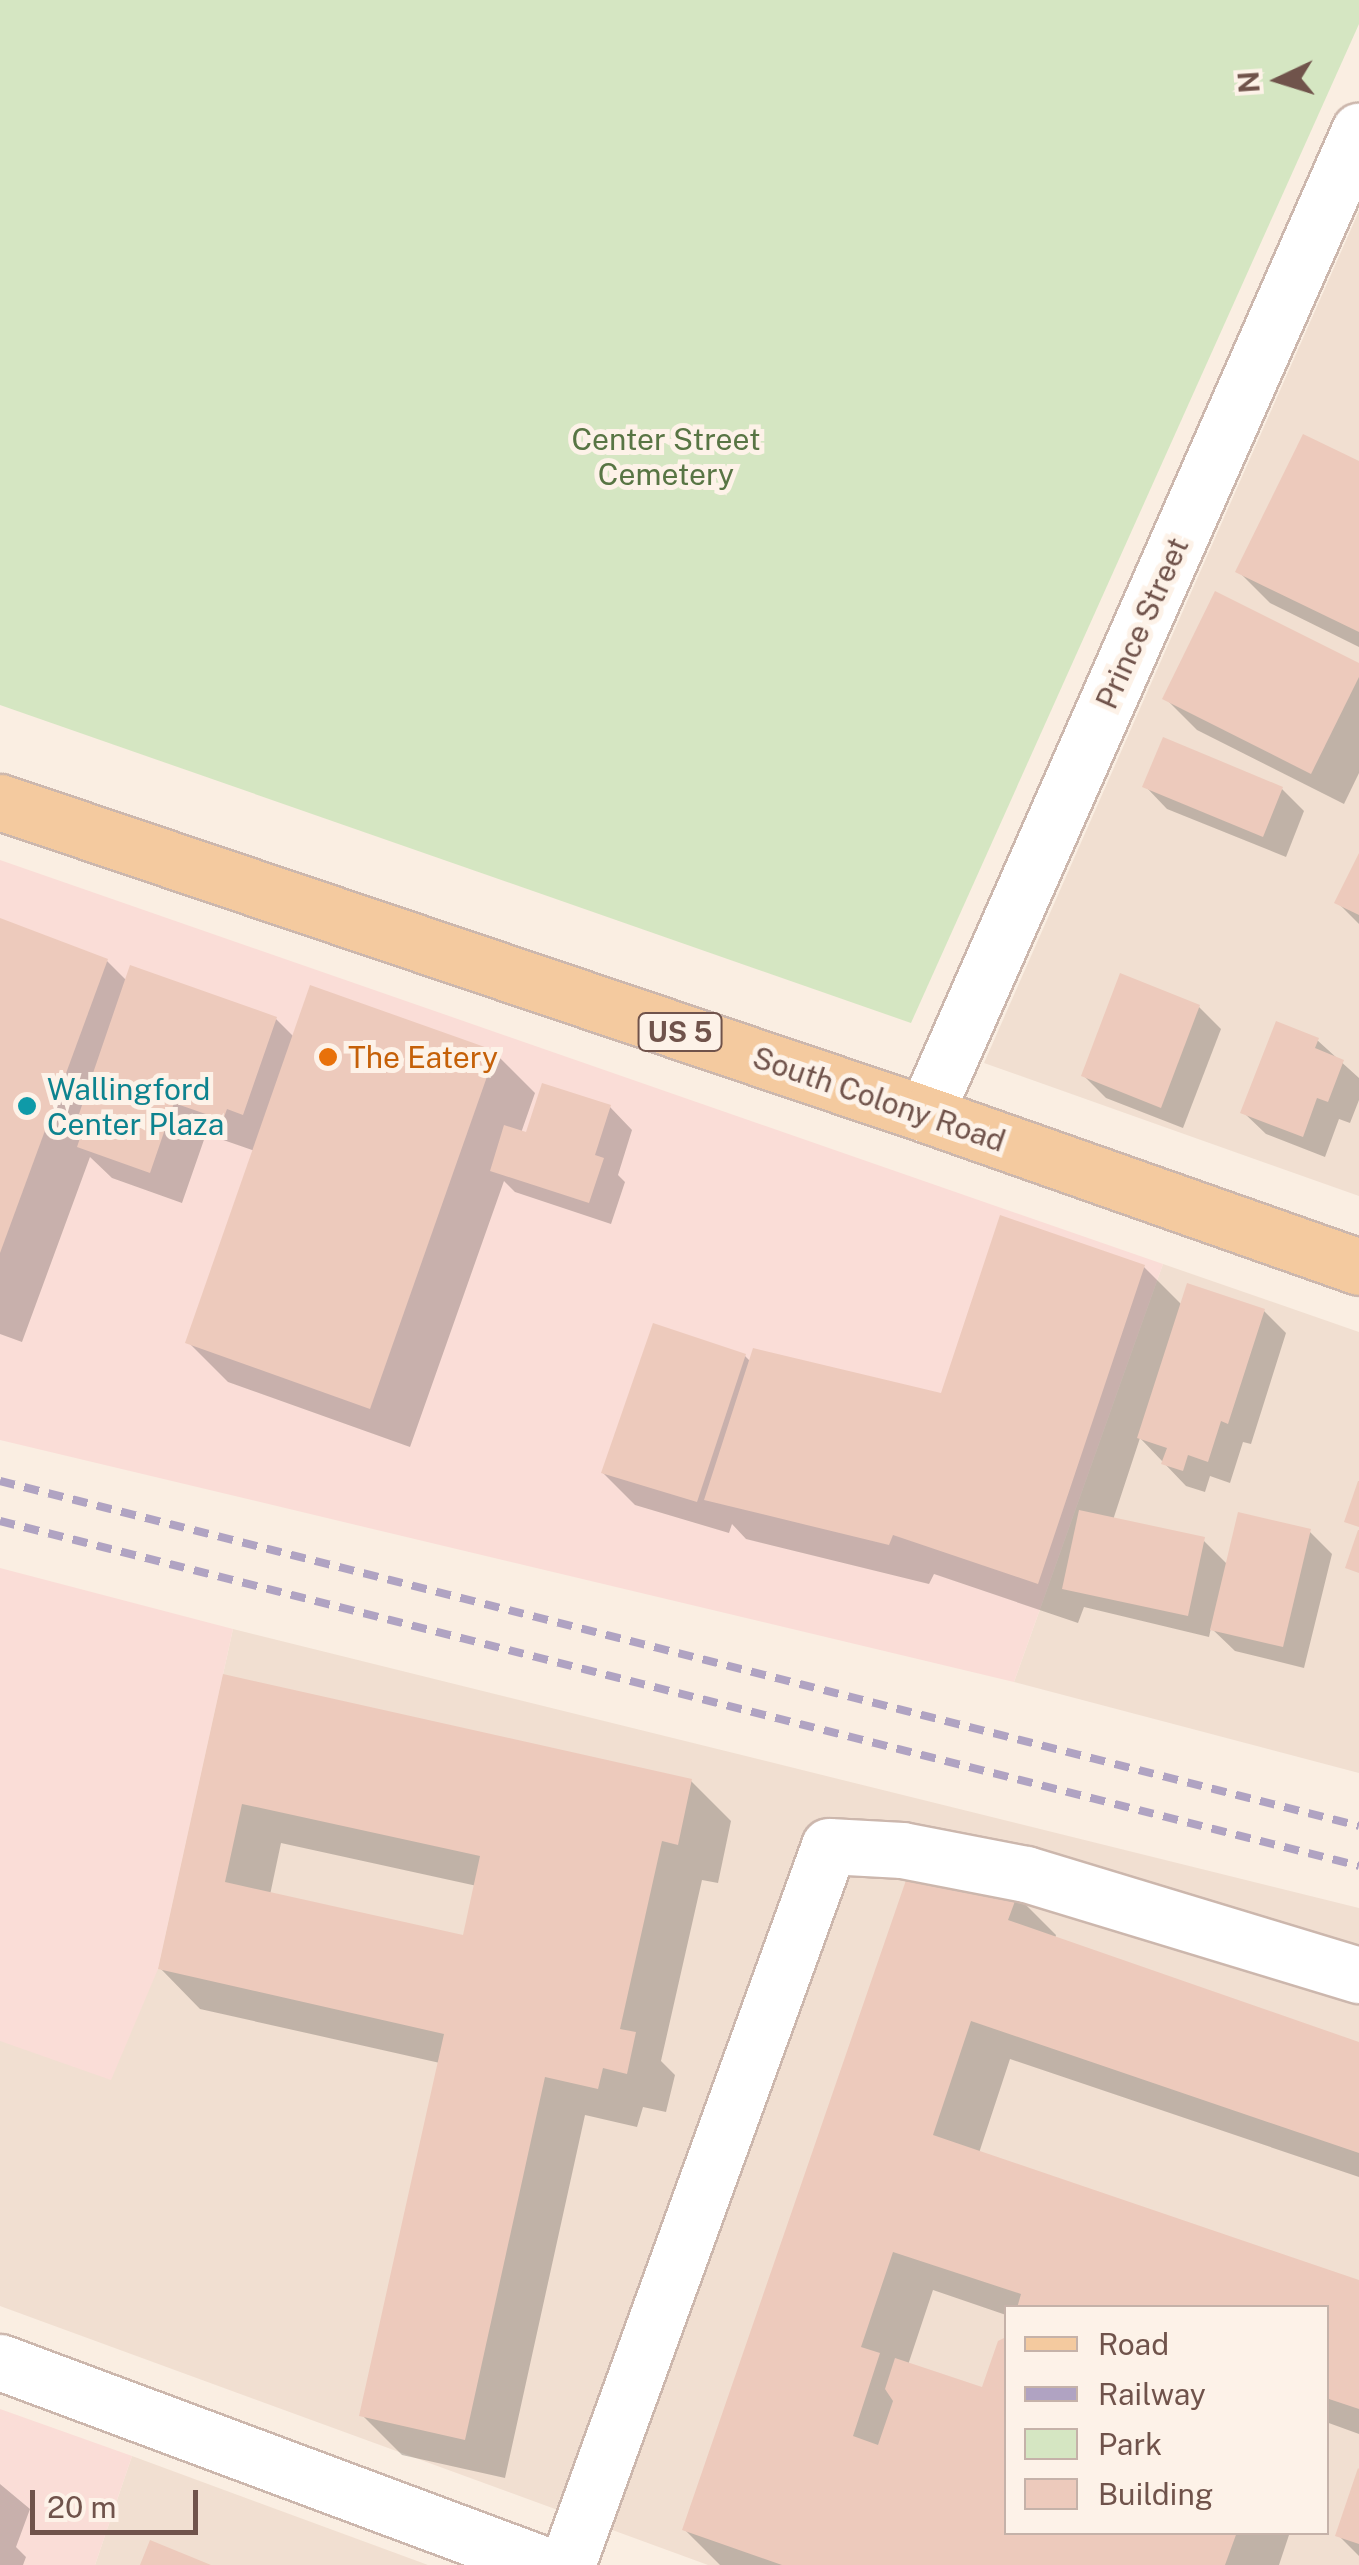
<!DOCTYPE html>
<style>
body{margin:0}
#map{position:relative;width:1359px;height:2565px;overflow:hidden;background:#faeee2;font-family:"Public Sans",sans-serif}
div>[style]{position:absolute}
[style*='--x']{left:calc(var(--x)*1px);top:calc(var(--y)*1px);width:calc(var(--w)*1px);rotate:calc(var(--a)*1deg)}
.residential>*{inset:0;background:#f1dfd1}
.commercial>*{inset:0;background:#faddd7}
.green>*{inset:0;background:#d5e6c2}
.shadow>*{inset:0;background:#0003}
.building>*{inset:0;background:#edcabc}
.roads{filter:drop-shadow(2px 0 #ccb7ad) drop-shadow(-2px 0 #ccb7ad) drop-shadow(0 2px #ccb7ad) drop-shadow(0 -2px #ccb7ad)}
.minor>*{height:55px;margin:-27.5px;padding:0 27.5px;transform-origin:27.5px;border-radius:27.5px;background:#fff}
.major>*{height:55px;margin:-27.5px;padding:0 27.5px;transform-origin:27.5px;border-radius:27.5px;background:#f4ca9f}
.rail>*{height:8px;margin-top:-4px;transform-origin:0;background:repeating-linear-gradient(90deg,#b0a3c2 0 15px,transparent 0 25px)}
.dots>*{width:28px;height:28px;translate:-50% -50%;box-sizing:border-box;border:5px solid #fdf2e8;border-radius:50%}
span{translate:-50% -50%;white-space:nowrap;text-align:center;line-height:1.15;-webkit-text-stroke:10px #fdf2e8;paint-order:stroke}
.shield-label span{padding:2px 8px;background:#fdf2e8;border:2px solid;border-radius:8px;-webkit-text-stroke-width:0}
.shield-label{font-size:28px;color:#70534b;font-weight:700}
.park-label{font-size:30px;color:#587544}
.street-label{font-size:30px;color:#70534b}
.food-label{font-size:30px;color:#c56008}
.left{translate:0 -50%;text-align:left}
.culture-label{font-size:30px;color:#0d838f}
.legend{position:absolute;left:1004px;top:2305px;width:325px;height:230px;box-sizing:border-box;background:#fdf2e8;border:2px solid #c5b2a9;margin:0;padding:12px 18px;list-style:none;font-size:30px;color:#70534b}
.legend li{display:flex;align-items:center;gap:20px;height:50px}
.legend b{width:50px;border:2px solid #c5b2a9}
.north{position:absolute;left:1229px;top:30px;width:100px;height:100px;-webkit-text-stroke:8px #fdf2e8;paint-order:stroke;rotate:266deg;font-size:28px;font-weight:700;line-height:40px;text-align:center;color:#70534b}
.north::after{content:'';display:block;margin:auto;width:35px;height:45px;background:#70534b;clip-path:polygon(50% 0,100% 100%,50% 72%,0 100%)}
.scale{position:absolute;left:30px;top:2490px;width:168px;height:45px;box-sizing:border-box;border:5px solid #70534b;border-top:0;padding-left:12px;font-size:30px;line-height:35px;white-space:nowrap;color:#70534b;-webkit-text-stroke:8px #fdf2e8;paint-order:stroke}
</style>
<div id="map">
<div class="residential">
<i style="clip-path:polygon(1359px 211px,1359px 1196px,984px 1063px)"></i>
<i style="clip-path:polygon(1163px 1264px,1359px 1332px,1359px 1773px,1014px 1682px)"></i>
<i style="clip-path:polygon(evenodd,233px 1629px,1359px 1908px,1359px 2565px,708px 2565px,0 2306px,0 2041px,158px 1969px,233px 1629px,1006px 2308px,1326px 2308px,1326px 2532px,1006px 2532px,1006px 2308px)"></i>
<i style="clip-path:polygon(132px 2456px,428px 2565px,95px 2565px)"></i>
</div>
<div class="commercial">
<i style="clip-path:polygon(0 860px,1163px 1264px,1014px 1682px,0 1440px)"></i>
<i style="clip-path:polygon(0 1568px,233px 1629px,158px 1969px,111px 2080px,0 2041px)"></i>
<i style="clip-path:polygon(0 2409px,132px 2456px,95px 2565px,0 2565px)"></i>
</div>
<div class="green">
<i style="clip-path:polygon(0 0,1359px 0,1359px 24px,911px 1023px,0 705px)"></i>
</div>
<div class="shadow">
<i style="clip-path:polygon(1359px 464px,1359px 647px,1270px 603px,1238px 571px)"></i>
<i style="clip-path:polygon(1359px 666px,1359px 773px,1344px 804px,1197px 730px,1165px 698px)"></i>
<i style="clip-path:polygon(1145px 786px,1282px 789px,1304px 811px,1286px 857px,1167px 809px)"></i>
<i style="clip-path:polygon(1359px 859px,1359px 924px,1338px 903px)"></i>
<i style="clip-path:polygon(0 921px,107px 961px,127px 981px,276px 1019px,294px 1037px,495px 1053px,535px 1093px,521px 1133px,528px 1136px,610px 1107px,632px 1130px,618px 1175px,625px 1182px,611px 1224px,515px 1192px,504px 1181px,410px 1447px,228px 1382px,188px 1342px,255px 1151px,206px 1134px,182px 1203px,112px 1178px,90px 1157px,22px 1342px,0 1334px)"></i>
<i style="clip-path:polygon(1199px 1007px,1221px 1029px,1183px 1128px,1106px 1098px,1083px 1075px)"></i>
<i style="clip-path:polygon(1317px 1040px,1359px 1078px,1359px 1100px,1350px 1123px,1339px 1119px,1325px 1157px,1266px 1134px,1243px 1112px)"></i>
<i style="clip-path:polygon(1144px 1267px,1182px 1305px,1264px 1311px,1286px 1333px,1251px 1444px,1243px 1442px,1230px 1483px,1210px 1476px,1205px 1492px,1186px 1486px,1140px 1438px,1113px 1520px,1203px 1540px,1228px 1565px,1310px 1532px,1332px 1554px,1304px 1668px,1235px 1651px,1211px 1628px,1209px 1637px,1084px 1607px,1078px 1623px,934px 1574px,929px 1584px,746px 1539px,732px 1524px,729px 1533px,635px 1505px,603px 1473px,745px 1356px,751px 1362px,942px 1396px)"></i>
<i style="clip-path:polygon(evenodd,225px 1677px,691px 1781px,731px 1821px,718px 1883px,702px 1880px,661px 2061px,675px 2075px,666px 2112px,643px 2107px,637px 2127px,585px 2115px,505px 2478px,402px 2455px,362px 2415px,440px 2063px,200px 2009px,160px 1968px,225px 1677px,281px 1843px,477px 1886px,465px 1938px,270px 1895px,281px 1843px)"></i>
<i style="clip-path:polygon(1016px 1895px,1056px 1935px,1055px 1939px,1359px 2045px,1359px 2177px,1010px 2059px,979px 2153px,1359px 2282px,1359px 2434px,1326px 2422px,1326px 2308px,1006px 2308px,1006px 2315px,933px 2290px,908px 2365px,984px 2390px,1000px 2343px,1006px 2339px,1006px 2532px,1290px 2532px,1279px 2565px,720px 2565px,685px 2530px)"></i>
<i style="clip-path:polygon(1359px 2474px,1359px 2556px,1338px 2535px)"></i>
<i style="clip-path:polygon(0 2484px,30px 2509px,16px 2547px,26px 2557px,23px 2565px,0 2565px)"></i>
</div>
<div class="building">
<i style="clip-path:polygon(1303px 434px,1359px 461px,1359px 632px,1235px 572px)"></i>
<i style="clip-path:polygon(1215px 591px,1359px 663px,1359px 677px,1311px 774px,1162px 699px)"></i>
<i style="clip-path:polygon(1163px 737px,1283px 787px,1263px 837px,1142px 787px)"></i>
<i style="clip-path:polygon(1359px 853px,1359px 915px,1334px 903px)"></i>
<i style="clip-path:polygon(0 918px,108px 959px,0 1253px)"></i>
<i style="clip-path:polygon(130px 965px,277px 1017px,243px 1115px,227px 1109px,223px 1120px,174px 1103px,150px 1173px,77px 1147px,87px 1117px,79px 1114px)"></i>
<i style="clip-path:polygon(1120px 973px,1200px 1005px,1161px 1108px,1081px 1076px)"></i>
<i style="clip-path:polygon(310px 985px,496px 1051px,370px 1409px,185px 1343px)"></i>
<i style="clip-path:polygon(1276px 1021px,1319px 1038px,1315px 1048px,1344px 1060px,1328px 1102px,1317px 1098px,1303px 1137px,1240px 1113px)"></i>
<i style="clip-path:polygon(542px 1083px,611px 1105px,595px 1155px,604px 1158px,589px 1203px,490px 1171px,504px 1125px,526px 1132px)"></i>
<i style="clip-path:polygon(1000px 1215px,1145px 1265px,1038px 1584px,893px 1535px,889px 1545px,704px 1500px,753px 1348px,941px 1393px)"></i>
<i style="clip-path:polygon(1187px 1283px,1265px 1309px,1228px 1424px,1221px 1421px,1208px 1462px,1188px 1455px,1183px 1471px,1161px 1464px,1167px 1448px,1137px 1438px)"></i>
<i style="clip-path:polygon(653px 1323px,746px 1354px,697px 1502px,601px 1473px)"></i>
<i style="clip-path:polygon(1358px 1481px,1359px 1481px,1359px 1527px,1344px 1522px)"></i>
<i style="clip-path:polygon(1079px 1510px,1205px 1537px,1188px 1616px,1062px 1589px)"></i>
<i style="clip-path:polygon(1238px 1512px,1311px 1529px,1283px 1647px,1210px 1630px)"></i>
<i style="clip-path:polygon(1358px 1530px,1359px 1530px,1359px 1573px,1345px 1568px)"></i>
<i style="clip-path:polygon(evenodd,223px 1674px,692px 1779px,678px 1845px,662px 1841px,620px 2029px,636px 2032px,627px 2074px,603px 2068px,598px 2089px,545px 2077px,465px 2440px,359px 2416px,444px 2034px,158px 1969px,223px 1674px,242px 1804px,480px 1856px,463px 1935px,225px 1882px,242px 1804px)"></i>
<i style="clip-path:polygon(914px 1857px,1018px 1893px,1008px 1920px,1359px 2042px,1359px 2153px,971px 2021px,933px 2135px,1359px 2280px,1359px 2409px,1326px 2398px,1326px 2308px,1017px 2308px,1021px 2294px,893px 2252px,861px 2347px,880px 2353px,853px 2436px,878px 2445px,893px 2401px,885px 2389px,895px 2358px,982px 2387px,998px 2341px,1006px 2337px,1006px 2532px,1237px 2532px,1225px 2565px,782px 2565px,682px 2530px)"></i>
<i style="clip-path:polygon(1358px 2468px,1359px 2469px,1359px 2544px,1335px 2536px)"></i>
<i style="clip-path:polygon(150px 2540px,211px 2565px,140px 2565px)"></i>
</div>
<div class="roads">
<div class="minor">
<i style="--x:925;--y:1114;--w:1075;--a:-66.18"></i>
<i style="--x:0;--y:2362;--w:582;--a:20.43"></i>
<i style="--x:567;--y:2565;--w:765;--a:-69.98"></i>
<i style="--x:829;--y:1846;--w:73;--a:3.1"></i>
<i style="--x:902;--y:1850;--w:126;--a:11"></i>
<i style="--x:1026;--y:1874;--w:348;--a:16.9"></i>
</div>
<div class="major">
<i style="--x:0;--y:802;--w:976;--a:18.64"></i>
<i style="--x:925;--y:1114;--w:460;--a:19.4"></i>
</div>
</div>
<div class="rail">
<i style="--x:0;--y:1481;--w:1402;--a:14.24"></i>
<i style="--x:0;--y:1521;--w:1402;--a:14.24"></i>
</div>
<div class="dots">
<i style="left:328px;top:1057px;background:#e8710a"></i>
<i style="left:27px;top:1106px;background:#0f9aa8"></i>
</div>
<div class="shield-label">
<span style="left:680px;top:1032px">US 5</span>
</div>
<div class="park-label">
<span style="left:666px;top:456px">Center Street<br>Cemetery</span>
</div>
<div class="street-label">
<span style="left:1142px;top:623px;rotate:-66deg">Prince Street</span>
<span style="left:879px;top:1099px;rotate:19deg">South Colony Road</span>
</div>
<div class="food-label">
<span class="left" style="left:348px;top:1057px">The Eatery</span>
</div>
<div class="culture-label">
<span class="left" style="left:47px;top:1106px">Wallingford<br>Center Plaza</span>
</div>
<ul class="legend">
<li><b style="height:12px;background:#f4ca9f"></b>Road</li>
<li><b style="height:12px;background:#b0a3c2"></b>Railway</li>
<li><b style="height:28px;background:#d5e6c2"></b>Park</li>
<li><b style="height:28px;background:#edcabc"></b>Building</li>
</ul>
<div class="north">N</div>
<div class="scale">20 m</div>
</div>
